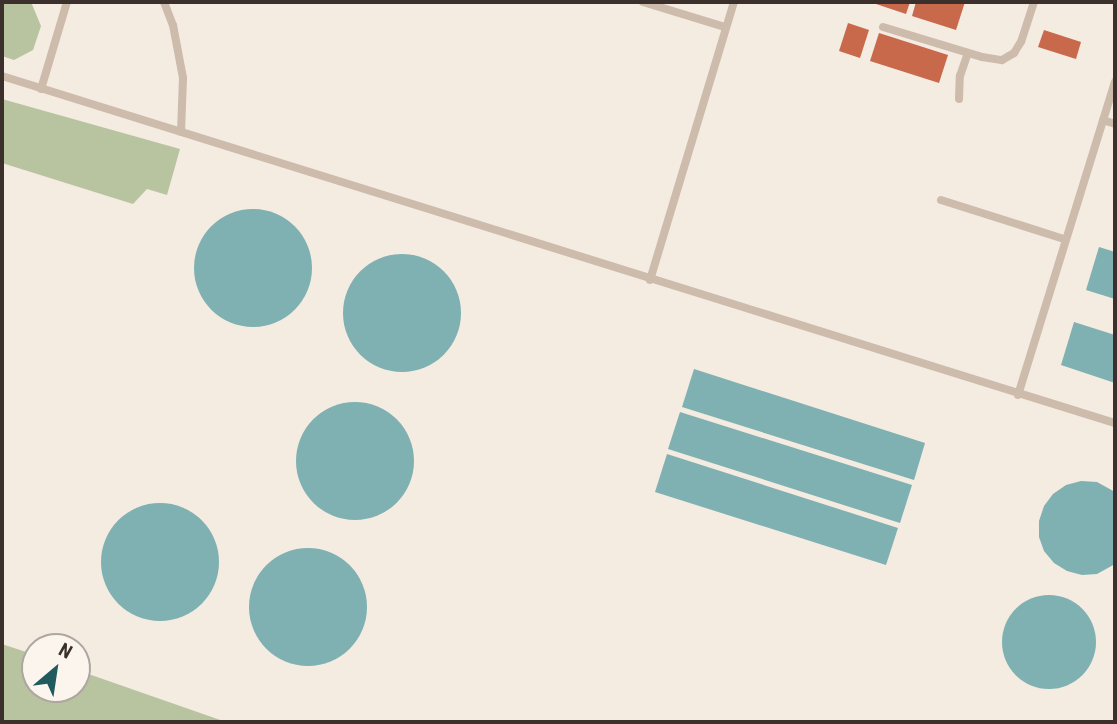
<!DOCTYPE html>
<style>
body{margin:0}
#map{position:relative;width:1117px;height:724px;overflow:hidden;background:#f4ebe1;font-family:"Roboto Condensed",sans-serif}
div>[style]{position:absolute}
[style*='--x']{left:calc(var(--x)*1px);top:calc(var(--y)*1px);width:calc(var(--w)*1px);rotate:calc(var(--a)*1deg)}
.green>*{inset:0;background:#b8c4a0}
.water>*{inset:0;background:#7fb0b2}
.round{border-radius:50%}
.building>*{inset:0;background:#c8694b}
.service>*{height:8px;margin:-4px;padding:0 4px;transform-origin:4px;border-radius:4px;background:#cdbbac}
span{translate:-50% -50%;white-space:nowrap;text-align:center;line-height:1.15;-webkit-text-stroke:5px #fbf5ee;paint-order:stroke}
.frame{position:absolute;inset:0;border:4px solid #3b302b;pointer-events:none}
.north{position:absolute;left:21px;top:633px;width:70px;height:70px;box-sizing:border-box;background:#fbf5ee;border:2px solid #aea6a0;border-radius:50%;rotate:29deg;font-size:19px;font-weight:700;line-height:28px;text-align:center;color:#3b302b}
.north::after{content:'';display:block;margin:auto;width:24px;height:32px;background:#1f5a5e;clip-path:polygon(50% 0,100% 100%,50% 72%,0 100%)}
</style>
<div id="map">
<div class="green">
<i style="clip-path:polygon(2px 2px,31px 2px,41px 26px,33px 50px,14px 60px,2px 56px)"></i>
<i style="clip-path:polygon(2px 99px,180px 149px,167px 195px,147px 189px,133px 204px,2px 163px)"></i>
<i style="clip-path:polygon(2px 644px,35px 655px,35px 689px,77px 689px,77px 670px,226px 722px,2px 722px)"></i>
</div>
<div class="water">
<i class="round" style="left:194px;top:209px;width:118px;height:118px"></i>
<i style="clip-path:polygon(1099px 247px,1115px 252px,1115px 299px,1086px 290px)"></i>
<i class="round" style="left:343px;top:254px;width:118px;height:118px"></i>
<i style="clip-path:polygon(1074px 322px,1115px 335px,1115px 383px,1061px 365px)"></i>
<i style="clip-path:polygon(694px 369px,925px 443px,914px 480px,682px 407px)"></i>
<i class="round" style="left:296px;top:402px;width:118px;height:118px"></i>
<i style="clip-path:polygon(680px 412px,912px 485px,900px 523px,668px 449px)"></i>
<i style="clip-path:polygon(667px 454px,898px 528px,886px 565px,655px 492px)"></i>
<i style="clip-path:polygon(1081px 481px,1097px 482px,1115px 492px,1115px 564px,1097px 574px,1082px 575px,1067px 571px,1054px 563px,1044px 551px,1039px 537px,1039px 521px,1044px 506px,1053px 494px,1066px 485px)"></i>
<i class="round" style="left:101px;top:503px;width:118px;height:118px"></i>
<i class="round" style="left:249px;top:548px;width:118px;height:118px"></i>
<i class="round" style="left:1002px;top:595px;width:94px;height:94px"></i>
</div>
<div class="building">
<i style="clip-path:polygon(870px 2px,910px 2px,906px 14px)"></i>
<i style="clip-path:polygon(916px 2px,965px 2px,956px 30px,912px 16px)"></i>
<i style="clip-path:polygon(848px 23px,869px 30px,860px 58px,839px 51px)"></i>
<i style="clip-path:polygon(1044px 30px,1081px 42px,1076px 59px,1038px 47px)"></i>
<i style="clip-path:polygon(879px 33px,948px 55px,939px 83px,870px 61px)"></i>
</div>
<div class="service">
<i style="--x:164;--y:2;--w:25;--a:69"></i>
<i style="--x:173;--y:25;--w:54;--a:79.3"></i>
<i style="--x:183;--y:78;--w:54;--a:92.1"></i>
<i style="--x:643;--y:2;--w:86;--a:17"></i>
<i style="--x:883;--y:27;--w:103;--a:16.9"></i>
<i style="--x:982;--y:57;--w:20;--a:9"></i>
<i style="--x:1002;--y:60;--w:14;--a:-30"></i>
<i style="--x:1014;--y:53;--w:13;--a:-58"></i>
<i style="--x:1021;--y:42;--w:42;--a:-72"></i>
<i style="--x:2;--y:76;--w:1166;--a:17.32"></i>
<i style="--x:41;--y:89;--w:91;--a:-73.4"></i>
<i style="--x:959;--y:99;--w:23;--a:-88"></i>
<i style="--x:960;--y:76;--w:24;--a:-71"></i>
<i style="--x:1103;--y:120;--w:13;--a:18"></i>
<i style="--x:941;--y:200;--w:129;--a:17.6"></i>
<i style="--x:650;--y:280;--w:290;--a:-73.2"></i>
<i style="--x:1018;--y:395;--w:328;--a:-72.8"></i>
</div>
<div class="frame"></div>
<div class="north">N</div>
</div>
